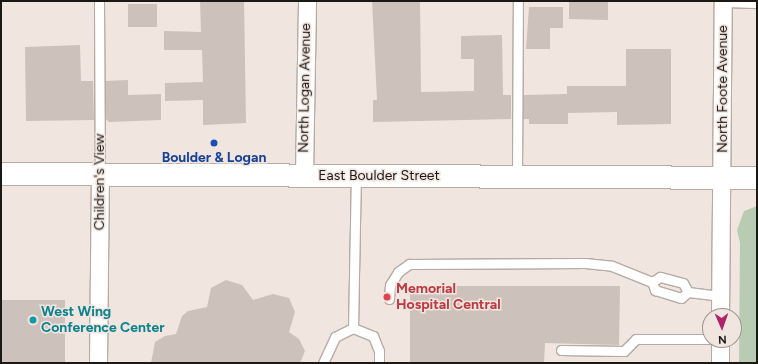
<!DOCTYPE html>
<style>
body{margin:0}
#map{position:relative;width:758px;height:364px;overflow:hidden;background:#f1e5df;font-family:Figtree,sans-serif}
div>[style]{position:absolute}
[style*='--x']{left:calc(var(--x)*1px);top:calc(var(--y)*1px);width:calc(var(--w)*1px);rotate:calc(var(--a)*1deg)}
.green>*{inset:0;background:#b8ccb4}
.building>*{inset:0;background:#cdc1bb}
.roads{filter:drop-shadow(1px 0 #b6aba4) drop-shadow(-1px 0 #b6aba4) drop-shadow(0 1px #b6aba4) drop-shadow(0 -1px #b6aba4)}
.service>*{height:9px;margin:-4.5px;padding:0 4.5px;transform-origin:4.5px;border-radius:4.5px;background:#fff}
.minor>*{height:17px;margin:-8.5px;padding:0 8.5px;transform-origin:8.5px;border-radius:8.5px;background:#fff}
.tertiary>*{height:22px;margin:-11px;padding:0 11px;transform-origin:11px;border-radius:11px;background:#fff}
.dots>*{width:11px;height:11px;translate:-50% -50%;box-sizing:border-box;border:2px solid #f1e5df;border-radius:50%}
span{translate:-50% -50%;white-space:nowrap;text-align:center;line-height:1.15;-webkit-text-stroke:3px #f1e5df;paint-order:stroke}
.street-label{font-size:14px;color:#1c1816}
.transit-label{font-size:14px;color:#164399;font-weight:700}
.health-label{font-size:14px;color:#be3a42;font-weight:700}
.left{translate:0 -50%;text-align:left}
.culture-label{font-size:14px;color:#0d838f;font-weight:700}
.frame{position:absolute;inset:0;border:2px solid #1c1816;pointer-events:none}
.north{position:absolute;left:702px;top:308px;width:40px;height:40px;box-sizing:border-box;background:#f1e5df;border:1px solid #9c938f;border-radius:50%;rotate:178deg;font-size:11px;font-weight:700;line-height:16px;text-align:center;color:#1c1816}
.north::after{content:'';display:block;margin:auto;width:14px;height:18px;background:#ad2569;clip-path:polygon(50% 0,100% 100%,50% 72%,0 100%)}
</style>
<div id="map">
<div class="green">
<i style="clip-path:polygon(757px 206px,757px 363px,739px 363px,740px 243px,737px 230px,744px 211px)"></i>
</div>
<div class="building">
<i style="clip-path:polygon(200px 1px,244px 1px,246px 123px,203px 125px,203px 100px,165px 101px,165px 83px,203px 82px,202px 50px,164px 50px,164px 31px,201px 32px)"></i>
<i style="clip-path:polygon(372px 1px,420px 1px,421px 92px,474px 91px,474px 59px,461px 59px,461px 36px,502px 35px,503px 95px,511px 95px,511px 119px,373px 122px,373px 100px,377px 100px)"></i>
<i style="clip-path:polygon(569px 1px,608px 1px,608px 20px,569px 19px)"></i>
<i style="clip-path:polygon(128px 4px,157px 4px,157px 27px,128px 27px)"></i>
<i style="clip-path:polygon(529px 7px,563px 7px,563px 28px,550px 28px,550px 49px,526px 49px)"></i>
<i style="clip-path:polygon(80px 45px,81px 81px,93px 81px,94px 120px,26px 121px,25px 47px)"></i>
<i style="clip-path:polygon(626px 49px,671px 49px,671px 124px,617px 125px,617px 112px,568px 113px,568px 124px,529px 124px,529px 119px,523px 119px,523px 95px,567px 94px,567px 86px,626px 86px)"></i>
<i style="clip-path:polygon(128px 80px,128px 95px,161px 94px,161px 120px,109px 122px,106px 119px,105px 81px)"></i>
<i style="clip-path:polygon(226px 280px,242px 285px,253px 300px,273px 294px,289px 298px,295px 312px,289px 332px,299px 339px,305px 351px,300px 363px,151px 363px,155px 342px,165px 336px,176px 334px,182px 316px,188px 311px,207px 307px,211px 288px)"></i>
<i style="clip-path:polygon(410px 286px,620px 286px,619px 345px,545px 343px,544px 363px,410px 363px)"></i>
<i style="clip-path:polygon(1px 300px,65px 300px,65px 363px,1px 363px)"></i>
</div>
<div class="roads">
<div class="service">
<i style="--x:99;--y:1;--w:173;--a:89.7"></i>
<i style="--x:723;--y:2;--w:34;--a:2"></i>
<i style="--x:517;--y:176;--w:175;--a:-89.7"></i>
<i style="--x:688;--y:292;--w:10;--a:-119"></i>
<i style="--x:683;--y:283;--w:24;--a:-165"></i>
<i style="--x:660;--y:277;--w:9;--a:148"></i>
<i style="--x:652;--y:282;--w:9;--a:69"></i>
<i style="--x:655;--y:290;--w:27;--a:17"></i>
<i style="--x:681;--y:298;--w:9;--a:-41"></i>
<i style="--x:688;--y:292;--w:32;--a:7"></i>
<i style="--x:389;--y:299;--w:14;--a:-86"></i>
<i style="--x:390;--y:285;--w:15;--a:-58"></i>
<i style="--x:398;--y:272;--w:14;--a:-36"></i>
<i style="--x:409;--y:264;--w:176;--a:-0.3"></i>
<i style="--x:585;--y:263;--w:27;--a:6"></i>
<i style="--x:612;--y:266;--w:43;--a:21.8"></i>
<i style="--x:353;--y:328;--w:152;--a:-88.9"></i>
<i style="--x:561;--y:350;--w:63;--a:0.9"></i>
<i style="--x:624;--y:351;--w:17;--a:-45"></i>
<i style="--x:636;--y:339;--w:74;--a:0"></i>
<i style="--x:323;--y:363;--w:29;--a:-65"></i>
<i style="--x:335;--y:337;--w:20;--a:-27"></i>
<i style="--x:353;--y:328;--w:22;--a:22"></i>
<i style="--x:373;--y:336;--w:16;--a:68"></i>
<i style="--x:379;--y:351;--w:12;--a:90"></i>
</div>
<div class="minor">
<i style="--x:304;--y:175;--w:174;--a:-89"></i>
<i style="--x:720;--y:316;--w:315;--a:-89.5"></i>
<i style="--x:98;--y:363;--w:189;--a:-89.4"></i>
<i style="--x:720;--y:363;--w:23;--a:-90"></i>
</div>
<div class="tertiary">
<i style="--x:1;--y:174;--w:756;--a:0.3"></i>
</div>
</div>
<div class="dots">
<i style="left:214px;top:143px;background:#1a4fb4"></i>
<i style="left:387px;top:297px;background:#e0444e"></i>
<i style="left:33px;top:320px;background:#0f9aa8"></i>
</div>
<div class="street-label">
<span style="left:305px;top:88px;rotate:-89deg">North Logan Avenue</span>
<span style="left:723px;top:89px;rotate:-90deg">North Foote Avenue</span>
<span style="left:379px;top:176px">East Boulder Street</span>
<span style="left:100px;top:182px;rotate:-90deg">Children's View</span>
</div>
<div class="transit-label">
<span style="left:214px;top:158px">Boulder &amp; Logan</span>
</div>
<div class="health-label">
<span class="left" style="left:396px;top:297px">Memorial<br>Hospital Central</span>
</div>
<div class="culture-label">
<span class="left" style="left:41px;top:320px">West Wing<br>Conference Center</span>
</div>
<div class="frame"></div>
<div class="north">N</div>
</div>
